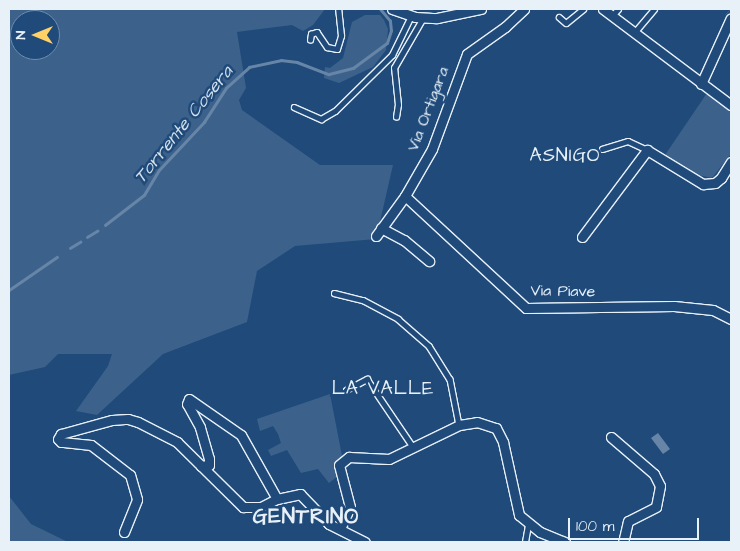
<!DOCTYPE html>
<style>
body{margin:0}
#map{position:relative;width:740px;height:551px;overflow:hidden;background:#1f4a7a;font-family:"Architects Daughter",sans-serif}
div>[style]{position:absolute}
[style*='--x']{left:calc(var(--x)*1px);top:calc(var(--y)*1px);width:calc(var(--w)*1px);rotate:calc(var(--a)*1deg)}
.green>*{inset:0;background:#3c628c}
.water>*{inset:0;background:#6685a7}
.stream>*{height:2.5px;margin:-1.25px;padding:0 1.25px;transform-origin:1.25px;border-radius:1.25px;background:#6685a7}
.trunk-tunnel>*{height:14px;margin-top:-7px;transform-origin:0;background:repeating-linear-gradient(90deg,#3d638d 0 14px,transparent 0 21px)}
.roads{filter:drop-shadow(1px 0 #e8f1f8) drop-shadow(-1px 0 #e8f1f8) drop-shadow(0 1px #e8f1f8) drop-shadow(0 -1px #e8f1f8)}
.service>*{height:4.5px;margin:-2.25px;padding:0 2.25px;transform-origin:2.25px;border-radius:2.25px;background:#1f4a7a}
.minor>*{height:9px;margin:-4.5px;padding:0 4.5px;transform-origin:4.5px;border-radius:4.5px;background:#1f4a7a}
span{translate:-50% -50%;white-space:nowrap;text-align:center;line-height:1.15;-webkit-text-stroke:5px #1f4a7a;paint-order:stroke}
.street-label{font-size:16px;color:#e8f1f8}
.water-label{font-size:18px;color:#d4e1ec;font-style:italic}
.quarter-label{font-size:19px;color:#e8f1f8;letter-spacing:1px}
.district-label{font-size:21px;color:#e8f1f8;font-weight:700;letter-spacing:1px}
.frame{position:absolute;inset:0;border:10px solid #e8f1f8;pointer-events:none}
.north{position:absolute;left:10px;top:10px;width:50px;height:50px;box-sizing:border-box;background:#1f4a7a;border:1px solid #6f8dac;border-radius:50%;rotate:270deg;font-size:14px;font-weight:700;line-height:20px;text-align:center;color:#e8f1f8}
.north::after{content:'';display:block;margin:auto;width:18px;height:22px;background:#ffd166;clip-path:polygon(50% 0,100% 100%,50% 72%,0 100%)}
.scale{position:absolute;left:568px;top:518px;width:131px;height:22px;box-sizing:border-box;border:2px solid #e8f1f8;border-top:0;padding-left:6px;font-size:15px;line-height:18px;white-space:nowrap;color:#e8f1f8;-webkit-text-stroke:4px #1f4a7a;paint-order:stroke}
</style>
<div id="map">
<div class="green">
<i style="clip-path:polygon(evenodd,9px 9px,325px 9px,313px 25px,303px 31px,292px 25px,237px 32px,246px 88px,239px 100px,242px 110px,320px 165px,393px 165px,376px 239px,295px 246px,257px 271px,247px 322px,163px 354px,97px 415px,76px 411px,108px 366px,112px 354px,58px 354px,45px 367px,9px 375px,9px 9px,20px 20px,50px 20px,50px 50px,20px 50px,20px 20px)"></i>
<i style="clip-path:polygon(365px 15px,380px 15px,384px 20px,388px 29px,386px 50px,373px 67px,339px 83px,324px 78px,325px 67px,330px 68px,343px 58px,352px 22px)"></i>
<i style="clip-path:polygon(707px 93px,731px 110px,731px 154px,712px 178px,693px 174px,665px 155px)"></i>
<i style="clip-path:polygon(330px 394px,343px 461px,339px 475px,329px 483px,318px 469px,301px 473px,287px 450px,271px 456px,268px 450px,281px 443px,278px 434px,273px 426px,260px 431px,257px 419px)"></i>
<i style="clip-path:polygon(9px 496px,31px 524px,68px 542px,9px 542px)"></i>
</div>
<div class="water">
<i style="clip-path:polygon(658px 433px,670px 449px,663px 454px,651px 438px)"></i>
</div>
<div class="stream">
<i style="--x:105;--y:225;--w:49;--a:-37.6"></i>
<i style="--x:144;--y:195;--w:29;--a:-59"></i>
<i style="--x:159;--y:170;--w:66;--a:-46.8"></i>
<i style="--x:204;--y:122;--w:40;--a:-57.1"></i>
<i style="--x:226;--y:88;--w:31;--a:-42"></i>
<i style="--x:249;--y:67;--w:33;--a:-12"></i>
<i style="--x:281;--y:60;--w:16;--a:7"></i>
<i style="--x:297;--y:62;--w:34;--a:21"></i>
<i style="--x:329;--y:74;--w:25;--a:-14"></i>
<i style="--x:353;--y:68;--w:42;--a:-36.3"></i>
<i style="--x:387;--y:43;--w:13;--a:-72"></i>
<i style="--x:391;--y:31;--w:10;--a:-96"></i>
<i style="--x:390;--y:21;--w:16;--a:-130"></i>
<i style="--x:87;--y:237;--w:12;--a:-31"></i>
<i style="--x:70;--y:248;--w:12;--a:-31"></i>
<i style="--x:9;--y:290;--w:58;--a:-34.5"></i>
</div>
<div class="trunk-tunnel">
<i style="--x:730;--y:9;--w:1;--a:45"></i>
</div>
<div class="roads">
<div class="service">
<i style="--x:612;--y:16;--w:9;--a:-49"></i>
<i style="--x:559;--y:17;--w:9;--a:41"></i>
<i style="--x:566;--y:23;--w:22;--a:-39"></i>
<i style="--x:634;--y:33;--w:31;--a:-50"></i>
<i style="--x:310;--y:40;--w:6;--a:-81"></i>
<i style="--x:311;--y:34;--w:6;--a:-18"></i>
<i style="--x:317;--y:32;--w:18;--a:56"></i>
<i style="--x:327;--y:47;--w:10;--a:11"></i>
<i style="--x:337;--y:49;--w:14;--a:-73"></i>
<i style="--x:341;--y:36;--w:27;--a:-96"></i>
<i style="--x:294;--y:107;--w:30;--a:24"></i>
<i style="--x:321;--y:119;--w:16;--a:-30"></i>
<i style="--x:335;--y:111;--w:80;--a:-44.5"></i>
<i style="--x:392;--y:55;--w:43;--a:-64"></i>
<i style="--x:396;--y:117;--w:12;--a:-81"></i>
<i style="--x:398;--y:105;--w:37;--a:-96"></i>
<i style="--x:394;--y:68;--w:58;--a:-59.9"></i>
<i style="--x:602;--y:149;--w:27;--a:-17"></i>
<i style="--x:628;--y:141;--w:21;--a:25"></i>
<i style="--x:334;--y:293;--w:30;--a:14"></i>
<i style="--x:363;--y:300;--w:40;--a:28"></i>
<i style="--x:398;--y:319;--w:41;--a:41.1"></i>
<i style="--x:429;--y:346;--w:39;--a:58"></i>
<i style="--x:450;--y:379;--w:47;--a:78.9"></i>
<i style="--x:346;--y:390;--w:24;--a:-28"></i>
<i style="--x:367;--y:379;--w:82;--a:55.9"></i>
<i style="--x:525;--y:542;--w:17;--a:-80"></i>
</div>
<div class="minor">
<i style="--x:392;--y:9;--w:24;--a:19"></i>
<i style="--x:415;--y:17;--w:22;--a:3"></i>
<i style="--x:437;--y:18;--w:45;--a:-11.6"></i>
<i style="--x:603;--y:9;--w:160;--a:36.9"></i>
<i style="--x:701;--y:84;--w:72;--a:-65.6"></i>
<i style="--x:405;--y:196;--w:165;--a:42.8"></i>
<i style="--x:526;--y:308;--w:148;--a:-0.8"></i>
<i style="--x:674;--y:306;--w:39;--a:6"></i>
<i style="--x:713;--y:310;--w:20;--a:27"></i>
<i style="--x:381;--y:228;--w:26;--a:28"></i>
<i style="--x:404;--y:240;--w:33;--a:40"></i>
<i style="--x:376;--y:236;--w:49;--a:-54.1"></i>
<i style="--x:405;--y:196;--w:54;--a:-60.1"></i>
<i style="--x:432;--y:149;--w:101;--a:-69.8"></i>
<i style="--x:467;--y:54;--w:47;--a:-35.4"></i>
<i style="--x:505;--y:27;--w:26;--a:-43"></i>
<i style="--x:582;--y:237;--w:109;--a:-53.2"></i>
<i style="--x:647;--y:150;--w:66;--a:31.3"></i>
<i style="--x:703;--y:184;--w:12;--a:-5"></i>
<i style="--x:715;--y:183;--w:8;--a:-40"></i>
<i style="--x:721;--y:178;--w:19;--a:-58"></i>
<i style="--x:611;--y:437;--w:57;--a:40.7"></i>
<i style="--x:654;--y:474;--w:13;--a:63"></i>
<i style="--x:660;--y:486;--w:21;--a:101"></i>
<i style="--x:656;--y:507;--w:31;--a:153"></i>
<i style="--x:628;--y:521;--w:22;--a:103"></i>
<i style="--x:201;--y:466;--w:8;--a:-7"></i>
<i style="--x:209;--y:465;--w:6;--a:-90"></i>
<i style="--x:209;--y:459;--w:33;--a:-106"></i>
<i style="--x:200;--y:427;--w:26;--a:-119"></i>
<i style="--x:187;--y:404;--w:5;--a:-68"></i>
<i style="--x:189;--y:399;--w:63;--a:34.7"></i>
<i style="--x:241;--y:435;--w:73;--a:60.6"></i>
<i style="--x:340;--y:529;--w:24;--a:-66"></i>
<i style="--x:350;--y:507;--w:43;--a:-104.7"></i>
<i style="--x:339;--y:465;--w:13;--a:-39"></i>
<i style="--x:349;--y:457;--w:40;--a:2.9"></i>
<i style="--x:389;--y:459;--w:78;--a:-25.9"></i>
<i style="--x:459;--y:425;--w:18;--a:-9"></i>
<i style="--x:477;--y:422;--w:20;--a:18"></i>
<i style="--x:496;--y:428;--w:16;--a:63"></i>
<i style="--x:503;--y:442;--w:75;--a:77.6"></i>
<i style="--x:519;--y:515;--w:27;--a:39"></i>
<i style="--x:540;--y:532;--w:27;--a:22"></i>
<i style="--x:124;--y:532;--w:35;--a:-68"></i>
<i style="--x:137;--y:499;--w:25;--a:-106"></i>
<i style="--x:130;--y:475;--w:49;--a:-142.4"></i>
<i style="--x:91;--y:445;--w:30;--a:-174"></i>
<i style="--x:61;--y:442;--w:4;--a:-135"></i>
<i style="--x:58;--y:439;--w:6;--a:-59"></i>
<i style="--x:61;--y:434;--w:53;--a:-15.4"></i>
<i style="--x:112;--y:420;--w:16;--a:-4"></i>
<i style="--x:128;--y:419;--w:10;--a:17"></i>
<i style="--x:138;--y:422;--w:44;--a:27.1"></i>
<i style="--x:177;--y:442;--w:93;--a:44.6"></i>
<i style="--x:243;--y:507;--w:18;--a:0"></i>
<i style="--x:261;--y:507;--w:18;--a:-27"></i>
<i style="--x:277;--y:499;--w:24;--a:-12"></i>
<i style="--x:300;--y:494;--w:42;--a:46"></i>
<i style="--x:329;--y:524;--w:40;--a:26.6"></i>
</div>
</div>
<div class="street-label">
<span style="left:428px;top:109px;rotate:-69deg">Via Ortigara</span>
<span style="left:563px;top:291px;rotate:1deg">Via Piave</span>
</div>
<div class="water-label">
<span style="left:184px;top:125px;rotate:-51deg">Torrente Cosera</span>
</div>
<div class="quarter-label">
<span style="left:565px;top:156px">ASNIGO</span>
<span style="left:383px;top:389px">LA VALLE</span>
</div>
<div class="district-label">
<span style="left:306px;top:517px">GENTRINO</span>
</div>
<div class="frame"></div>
<div class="north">N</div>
<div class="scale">100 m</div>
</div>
